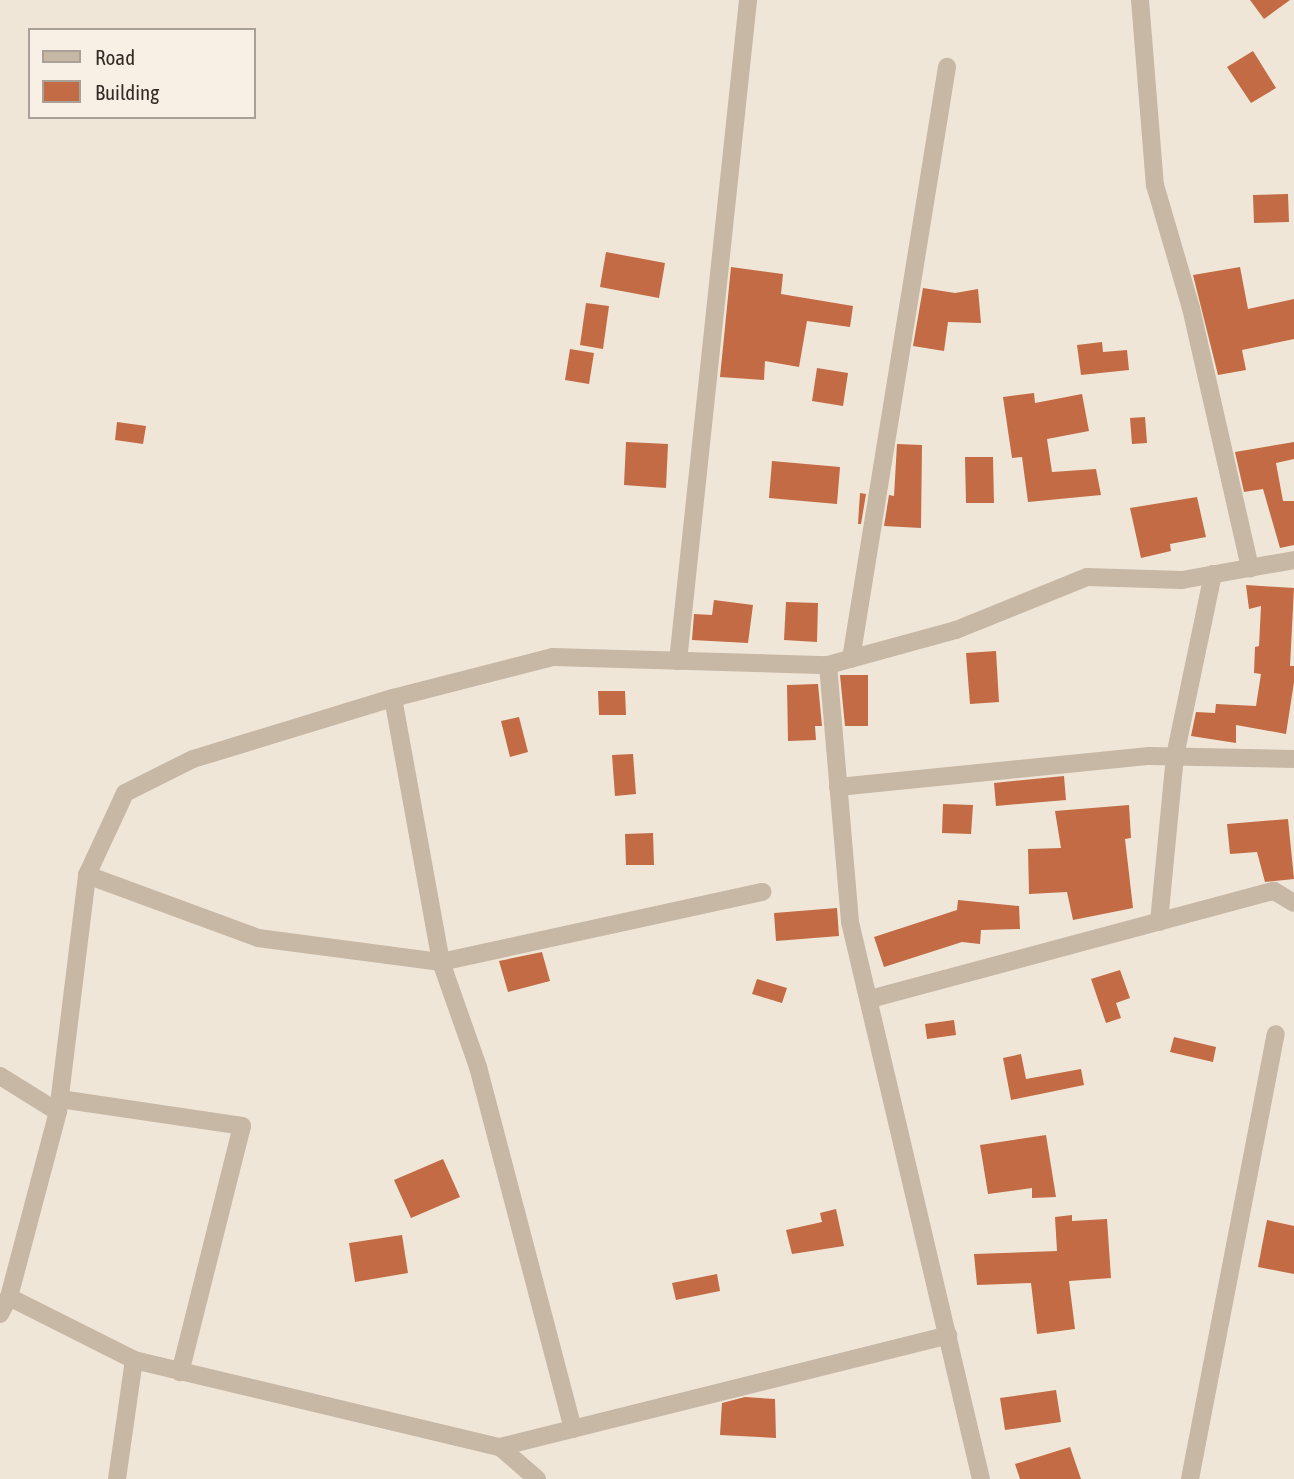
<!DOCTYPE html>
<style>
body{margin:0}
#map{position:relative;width:1294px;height:1479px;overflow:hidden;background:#f0e6d8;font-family:"Asap Condensed",sans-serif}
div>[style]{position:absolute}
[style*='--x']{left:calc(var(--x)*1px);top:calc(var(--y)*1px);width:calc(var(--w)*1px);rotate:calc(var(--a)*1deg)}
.building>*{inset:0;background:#c26b44}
.minor>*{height:18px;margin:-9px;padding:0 9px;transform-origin:9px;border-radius:9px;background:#c7b7a5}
span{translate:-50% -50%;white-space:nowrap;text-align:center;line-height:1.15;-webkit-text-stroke:6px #f8f0e4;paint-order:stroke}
.legend{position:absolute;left:28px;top:28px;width:228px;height:91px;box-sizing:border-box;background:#f8f0e4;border:2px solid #a9a198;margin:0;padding:9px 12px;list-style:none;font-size:21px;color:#332b26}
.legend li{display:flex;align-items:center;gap:14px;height:35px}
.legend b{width:35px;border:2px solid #a9a198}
</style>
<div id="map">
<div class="building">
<i style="clip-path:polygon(1250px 0,1290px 0,1264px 19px)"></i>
<i style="clip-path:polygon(1253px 51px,1276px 88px,1251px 103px,1227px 67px)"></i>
<i style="clip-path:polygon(1288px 194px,1289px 222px,1254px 223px,1253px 195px)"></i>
<i style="clip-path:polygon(606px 252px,665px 263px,659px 298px,600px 287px)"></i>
<i style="clip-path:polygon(731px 267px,783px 274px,781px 294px,853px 306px,850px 327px,807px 321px,799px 367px,765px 361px,764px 380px,720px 377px)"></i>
<i style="clip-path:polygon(1240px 267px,1248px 309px,1294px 299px,1294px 339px,1242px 350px,1246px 370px,1218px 375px,1193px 275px)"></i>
<i style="clip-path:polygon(923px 288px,955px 293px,978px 289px,981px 323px,948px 322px,944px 351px,913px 346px)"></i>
<i style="clip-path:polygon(586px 303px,609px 306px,603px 349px,580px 345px)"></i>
<i style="clip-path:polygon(1102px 342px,1103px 352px,1127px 350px,1129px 370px,1081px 375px,1077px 345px)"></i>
<i style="clip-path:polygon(570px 349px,594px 353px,589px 384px,565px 380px)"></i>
<i style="clip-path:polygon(817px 368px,848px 373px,843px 406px,812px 401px)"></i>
<i style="clip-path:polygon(1034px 393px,1035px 403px,1082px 394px,1089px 431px,1047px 439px,1052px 472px,1096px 469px,1101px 495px,1028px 502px,1022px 457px,1012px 458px,1003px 397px)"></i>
<i style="clip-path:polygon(1145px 417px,1147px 443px,1132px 444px,1130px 418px)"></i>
<i style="clip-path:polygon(117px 422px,146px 426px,143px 444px,115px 440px)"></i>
<i style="clip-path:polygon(626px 442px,668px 444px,666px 488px,624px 485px)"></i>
<i style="clip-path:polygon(1294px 442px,1294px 459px,1276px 463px,1283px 501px,1294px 501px,1294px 545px,1280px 548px,1263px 489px,1244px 492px,1235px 452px)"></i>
<i style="clip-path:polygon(897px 444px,922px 445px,921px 528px,884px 526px,889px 495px,894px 496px)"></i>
<i style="clip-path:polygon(965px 457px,993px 457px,994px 503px,966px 503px)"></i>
<i style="clip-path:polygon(772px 461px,840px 467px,837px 504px,769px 498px)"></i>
<i style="clip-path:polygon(860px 493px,866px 494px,861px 524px,858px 524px)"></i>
<i style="clip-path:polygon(1197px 497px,1206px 537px,1170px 544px,1171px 551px,1141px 558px,1130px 508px)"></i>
<i style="clip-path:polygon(1246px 585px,1294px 588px,1290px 666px,1294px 666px,1294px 682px,1286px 734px,1236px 725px,1236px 743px,1191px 736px,1196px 712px,1215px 713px,1216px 704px,1256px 706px,1261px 674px,1254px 673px,1255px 647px,1259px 646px,1261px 606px,1249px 609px)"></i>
<i style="clip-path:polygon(714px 600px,753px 605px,748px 643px,692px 640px,694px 614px,712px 615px)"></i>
<i style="clip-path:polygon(786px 602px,818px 603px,817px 642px,784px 640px)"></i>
<i style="clip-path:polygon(996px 651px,999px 702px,970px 704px,966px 653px)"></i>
<i style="clip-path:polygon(840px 675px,868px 675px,868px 726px,845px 726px)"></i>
<i style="clip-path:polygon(818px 684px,822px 726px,815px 726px,816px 740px,788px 741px,787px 685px)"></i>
<i style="clip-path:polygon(598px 691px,625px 691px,626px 715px,599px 715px)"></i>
<i style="clip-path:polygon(519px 717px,528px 752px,510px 757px,501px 721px)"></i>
<i style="clip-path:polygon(633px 754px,636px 794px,615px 796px,612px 755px)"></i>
<i style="clip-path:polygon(1064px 776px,1066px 800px,996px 806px,994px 783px)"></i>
<i style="clip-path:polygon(943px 804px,973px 805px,971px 834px,942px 833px)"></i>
<i style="clip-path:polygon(1129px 805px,1131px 838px,1125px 839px,1133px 908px,1073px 920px,1067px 892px,1029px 894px,1028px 849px,1061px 848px,1055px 811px)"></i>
<i style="clip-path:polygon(1288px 819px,1294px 879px,1265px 882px,1257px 852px,1230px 854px,1227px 824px)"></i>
<i style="clip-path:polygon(653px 833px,654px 865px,626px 865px,625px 834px)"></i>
<i style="clip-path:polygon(958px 900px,1019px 906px,1020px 929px,981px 930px,980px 944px,962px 942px,884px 967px,874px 937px,957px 910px)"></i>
<i style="clip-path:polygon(837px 908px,839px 936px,776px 941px,774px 913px)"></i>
<i style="clip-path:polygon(542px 952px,550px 981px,508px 992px,499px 961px)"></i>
<i style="clip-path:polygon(1120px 970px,1130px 998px,1116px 1003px,1121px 1018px,1106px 1023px,1091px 979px)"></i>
<i style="clip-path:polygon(757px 979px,787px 988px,782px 1003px,752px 994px)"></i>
<i style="clip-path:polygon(954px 1020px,956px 1035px,927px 1039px,925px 1024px)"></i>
<i style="clip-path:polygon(1174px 1037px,1216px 1047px,1213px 1062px,1170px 1052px)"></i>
<i style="clip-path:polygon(1021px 1054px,1026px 1079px,1081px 1069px,1084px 1085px,1011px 1100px,1003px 1058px)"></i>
<i style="clip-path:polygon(1046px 1135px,1056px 1197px,1032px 1198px,1032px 1188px,988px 1194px,980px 1145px)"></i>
<i style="clip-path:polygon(443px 1159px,460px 1197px,411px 1218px,394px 1180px)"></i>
<i style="clip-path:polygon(836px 1209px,844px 1246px,792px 1254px,786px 1230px,822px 1222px,820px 1213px)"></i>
<i style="clip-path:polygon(1072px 1215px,1072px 1221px,1107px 1219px,1111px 1278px,1069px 1281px,1075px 1329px,1037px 1334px,1031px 1283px,977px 1285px,974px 1254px,1057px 1251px,1055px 1217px)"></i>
<i style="clip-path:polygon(1267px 1220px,1294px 1226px,1294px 1274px,1258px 1267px)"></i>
<i style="clip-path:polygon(402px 1235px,408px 1273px,355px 1282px,349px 1243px)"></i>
<i style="clip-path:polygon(717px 1274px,720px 1291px,676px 1300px,672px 1283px)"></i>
<i style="clip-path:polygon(1056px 1390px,1061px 1422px,1005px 1430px,1000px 1398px)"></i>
<i style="clip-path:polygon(745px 1397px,775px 1399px,776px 1438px,720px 1435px,722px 1403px)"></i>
<i style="clip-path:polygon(1070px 1447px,1081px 1479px,1020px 1479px,1015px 1464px)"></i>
</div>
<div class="minor">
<i style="--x:1140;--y:0;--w:186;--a:85.4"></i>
<i style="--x:1155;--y:185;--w:128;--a:73.7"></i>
<i style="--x:1191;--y:308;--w:267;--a:77.2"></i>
<i style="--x:851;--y:659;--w:600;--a:-80.79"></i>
<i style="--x:678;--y:661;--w:665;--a:-83.95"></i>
<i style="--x:828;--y:665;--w:258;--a:85.1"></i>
<i style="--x:850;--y:922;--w:572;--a:76.77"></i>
<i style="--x:838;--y:787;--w:313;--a:-5.7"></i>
<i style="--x:1149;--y:756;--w:145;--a:1.2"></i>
<i style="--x:87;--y:875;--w:182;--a:20.2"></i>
<i style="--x:258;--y:938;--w:185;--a:7.5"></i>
<i style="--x:441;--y:962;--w:268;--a:-100.3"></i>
<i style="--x:1159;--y:922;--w:167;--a:-84.5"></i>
<i style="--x:1175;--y:756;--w:186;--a:-78.2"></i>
<i style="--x:870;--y:999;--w:418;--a:-15"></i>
<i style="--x:1274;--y:891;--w:23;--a:31"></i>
<i style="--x:0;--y:1076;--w:68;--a:31.8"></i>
<i style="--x:60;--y:1099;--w:184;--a:8.4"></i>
<i style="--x:242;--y:1126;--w:254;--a:104.1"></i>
<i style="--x:9;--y:1297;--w:140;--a:26.7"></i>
<i style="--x:134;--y:1360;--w:376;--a:13.4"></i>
<i style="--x:500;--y:1447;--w:49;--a:40.9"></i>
<i style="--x:0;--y:1314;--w:19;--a:-62"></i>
<i style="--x:9;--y:1297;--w:191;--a:-75.2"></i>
<i style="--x:58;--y:1112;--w:239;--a:-83"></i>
<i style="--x:87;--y:875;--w:90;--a:-65.1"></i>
<i style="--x:125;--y:793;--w:76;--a:-26.6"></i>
<i style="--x:193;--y:759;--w:209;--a:-17"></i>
<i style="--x:393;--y:698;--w:165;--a:-14.4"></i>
<i style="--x:553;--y:657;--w:275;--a:1.7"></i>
<i style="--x:828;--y:665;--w:133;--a:-15.3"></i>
<i style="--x:956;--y:630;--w:141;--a:-22"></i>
<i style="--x:1087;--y:577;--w:95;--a:1.8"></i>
<i style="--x:1182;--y:580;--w:114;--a:-10.1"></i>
<i style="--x:573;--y:1429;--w:374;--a:-104.7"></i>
<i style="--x:478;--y:1067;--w:111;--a:-109.4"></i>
<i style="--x:441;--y:962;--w:329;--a:-12.3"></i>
<i style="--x:500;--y:1447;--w:462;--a:-14"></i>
<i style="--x:117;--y:1479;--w:120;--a:-81.9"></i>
<i style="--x:1190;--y:1479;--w:453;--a:-79.1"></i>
</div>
<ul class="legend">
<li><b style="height:9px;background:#c7b7a5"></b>Road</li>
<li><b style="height:19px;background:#c26b44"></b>Building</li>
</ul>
</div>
